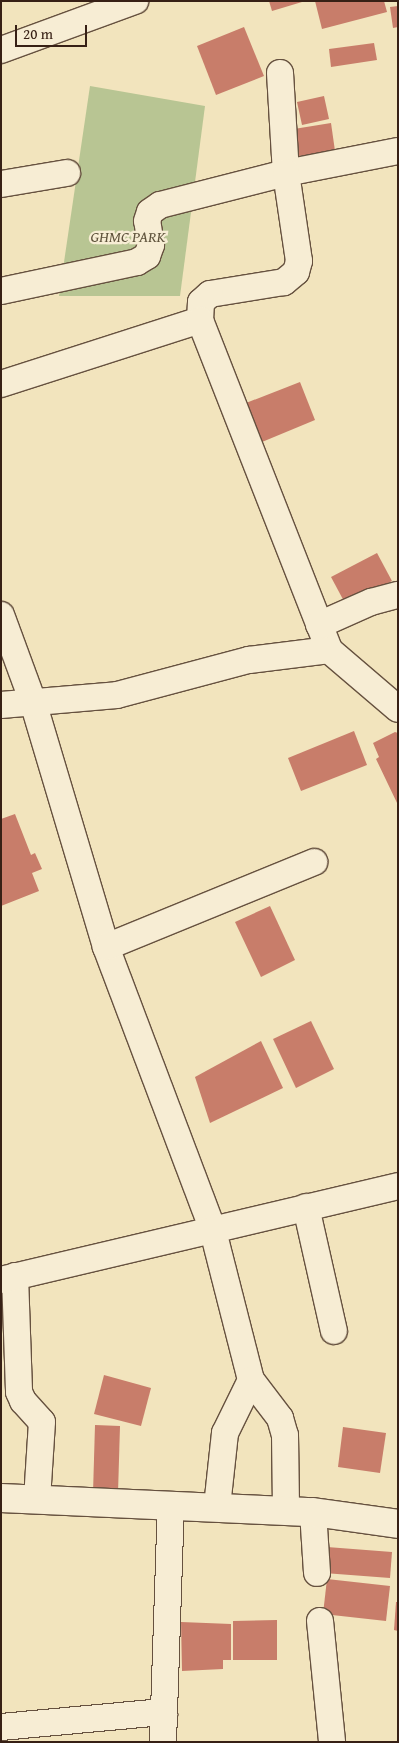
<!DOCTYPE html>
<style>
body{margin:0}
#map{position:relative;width:399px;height:1743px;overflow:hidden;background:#f2e4bd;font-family:"Gentium Book Plus",serif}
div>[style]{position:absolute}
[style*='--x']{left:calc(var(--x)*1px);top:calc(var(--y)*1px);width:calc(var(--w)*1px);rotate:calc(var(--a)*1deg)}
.green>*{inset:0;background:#b8c593}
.building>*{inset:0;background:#c87d6a}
.roads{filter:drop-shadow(1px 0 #66513f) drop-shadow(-1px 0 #66513f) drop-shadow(0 1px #66513f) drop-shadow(0 -1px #66513f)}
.street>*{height:26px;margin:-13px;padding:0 13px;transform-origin:13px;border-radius:13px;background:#f7edd4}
.secondary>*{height:28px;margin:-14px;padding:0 14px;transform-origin:14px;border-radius:14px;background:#f7edd4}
span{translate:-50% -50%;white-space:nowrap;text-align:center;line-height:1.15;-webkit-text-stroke:4.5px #f7edd4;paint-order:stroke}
.park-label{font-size:16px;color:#5e523b;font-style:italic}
.frame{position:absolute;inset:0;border:2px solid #372015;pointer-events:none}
.scale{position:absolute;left:15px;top:25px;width:72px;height:22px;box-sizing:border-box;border:2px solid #372015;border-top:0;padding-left:6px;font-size:15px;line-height:18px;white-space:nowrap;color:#372015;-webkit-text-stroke:4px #f7edd4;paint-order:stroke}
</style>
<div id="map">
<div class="green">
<i style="clip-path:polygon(90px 86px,205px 106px,180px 296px,59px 296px)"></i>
</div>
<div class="building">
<i style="clip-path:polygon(269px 1px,302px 1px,302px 2px,272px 11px)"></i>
<i style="clip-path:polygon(315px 1px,384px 1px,387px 12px,322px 29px)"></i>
<i style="clip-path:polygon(398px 6px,398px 27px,393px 28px,390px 7px)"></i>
<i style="clip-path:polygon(244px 27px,264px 76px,216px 95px,197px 46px)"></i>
<i style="clip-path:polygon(374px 43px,377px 60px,331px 67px,329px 49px)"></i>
<i style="clip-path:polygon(324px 96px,329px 119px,302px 125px,297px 102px)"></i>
<i style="clip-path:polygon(331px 123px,335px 151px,299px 156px,294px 129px)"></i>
<i style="clip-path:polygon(300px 382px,315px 420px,262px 442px,246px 403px)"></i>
<i style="clip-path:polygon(377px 553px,392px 581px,346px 605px,331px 577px)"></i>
<i style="clip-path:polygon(354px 731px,367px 765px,301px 791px,288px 758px)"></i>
<i style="clip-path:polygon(395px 732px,398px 733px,398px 805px,376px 759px,379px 757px,373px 743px)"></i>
<i style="clip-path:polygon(15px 814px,31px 855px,35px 853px,42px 869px,32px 873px,39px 891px,1px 906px,1px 819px)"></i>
<i style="clip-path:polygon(270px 906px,295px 960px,261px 977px,235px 922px)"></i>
<i style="clip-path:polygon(311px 1021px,334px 1069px,296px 1088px,273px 1039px)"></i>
<i style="clip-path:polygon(261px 1041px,283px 1088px,210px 1123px,195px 1077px)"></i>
<i style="clip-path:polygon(104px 1375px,151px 1388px,141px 1426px,94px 1414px)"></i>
<i style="clip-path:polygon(95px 1425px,120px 1426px,118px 1493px,93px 1493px)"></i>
<i style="clip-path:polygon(343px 1427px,386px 1433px,380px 1473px,338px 1467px)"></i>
<i style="clip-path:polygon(327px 1547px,392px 1552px,390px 1578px,324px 1573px)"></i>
<i style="clip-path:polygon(327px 1579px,390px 1586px,386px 1621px,323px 1614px)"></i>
<i style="clip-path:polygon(396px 1602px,398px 1602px,398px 1631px,394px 1630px)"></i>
<i style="clip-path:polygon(277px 1620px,277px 1660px,233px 1660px,233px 1621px)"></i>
<i style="clip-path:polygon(181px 1622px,231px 1624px,231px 1660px,223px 1660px,223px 1669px,182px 1671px)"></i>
</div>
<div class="roads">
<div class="street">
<i style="--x:1;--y:50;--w:143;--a:-20.1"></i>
<i style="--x:280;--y:73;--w:100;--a:86.6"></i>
<i style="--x:286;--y:173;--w:114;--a:-11.1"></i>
<i style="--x:1;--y:184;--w:67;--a:-9.5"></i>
<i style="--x:1;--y:291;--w:139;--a:-12"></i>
<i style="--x:137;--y:262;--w:12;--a:-31"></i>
<i style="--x:147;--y:256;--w:12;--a:-70"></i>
<i style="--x:151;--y:245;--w:24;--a:-99"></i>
<i style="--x:147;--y:221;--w:9;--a:-72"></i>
<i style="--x:150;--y:212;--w:12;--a:-35"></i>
<i style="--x:160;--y:205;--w:130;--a:-14.3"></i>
<i style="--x:286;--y:173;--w:89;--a:81.6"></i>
<i style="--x:299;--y:261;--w:11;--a:105"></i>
<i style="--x:296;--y:272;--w:16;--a:140"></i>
<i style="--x:284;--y:282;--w:75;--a:170.8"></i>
<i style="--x:210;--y:294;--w:12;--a:138"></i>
<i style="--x:201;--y:302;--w:18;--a:93"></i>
<i style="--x:1;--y:384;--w:209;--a:-17.8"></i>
<i style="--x:200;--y:320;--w:354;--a:68.6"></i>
<i style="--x:1;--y:615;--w:93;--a:69.8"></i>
<i style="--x:33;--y:702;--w:256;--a:73.4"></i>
<i style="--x:106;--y:947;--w:299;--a:69.3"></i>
<i style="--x:212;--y:1227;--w:158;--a:75.7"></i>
<i style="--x:251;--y:1380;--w:59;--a:116.1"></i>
<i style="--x:225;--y:1433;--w:74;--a:96.2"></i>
<i style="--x:319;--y:625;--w:57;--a:-23.9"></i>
<i style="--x:371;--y:602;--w:28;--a:-15"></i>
<i style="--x:1;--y:705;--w:116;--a:-4.9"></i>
<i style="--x:117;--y:695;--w:137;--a:-14.9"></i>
<i style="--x:249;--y:660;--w:81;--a:-7.1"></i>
<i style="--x:329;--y:650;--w:91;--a:40.5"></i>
<i style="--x:106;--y:947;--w:225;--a:-22.2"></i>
<i style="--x:306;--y:1207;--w:127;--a:77.3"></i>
<i style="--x:15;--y:1276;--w:116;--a:88"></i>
<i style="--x:19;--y:1392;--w:10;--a:66"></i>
<i style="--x:23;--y:1401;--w:28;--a:48"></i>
<i style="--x:42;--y:1422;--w:78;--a:93.7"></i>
<i style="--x:1;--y:1280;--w:408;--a:-13.3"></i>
<i style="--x:251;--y:1380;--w:48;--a:52.7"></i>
<i style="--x:280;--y:1418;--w:18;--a:74"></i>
<i style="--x:285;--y:1435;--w:76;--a:89.2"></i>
<i style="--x:313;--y:1512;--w:61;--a:86.2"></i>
<i style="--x:320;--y:1621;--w:122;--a:84.3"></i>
<i style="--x:1;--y:1727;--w:164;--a:-5.3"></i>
<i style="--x:163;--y:1742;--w:235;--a:-88.1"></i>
</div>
<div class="secondary">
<i style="--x:1;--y:1498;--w:312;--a:2.6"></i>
<i style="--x:313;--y:1512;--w:86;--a:8"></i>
</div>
</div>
<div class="park-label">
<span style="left:128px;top:236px">GHMC PARK</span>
</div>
<div class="frame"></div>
<div class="scale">20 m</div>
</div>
